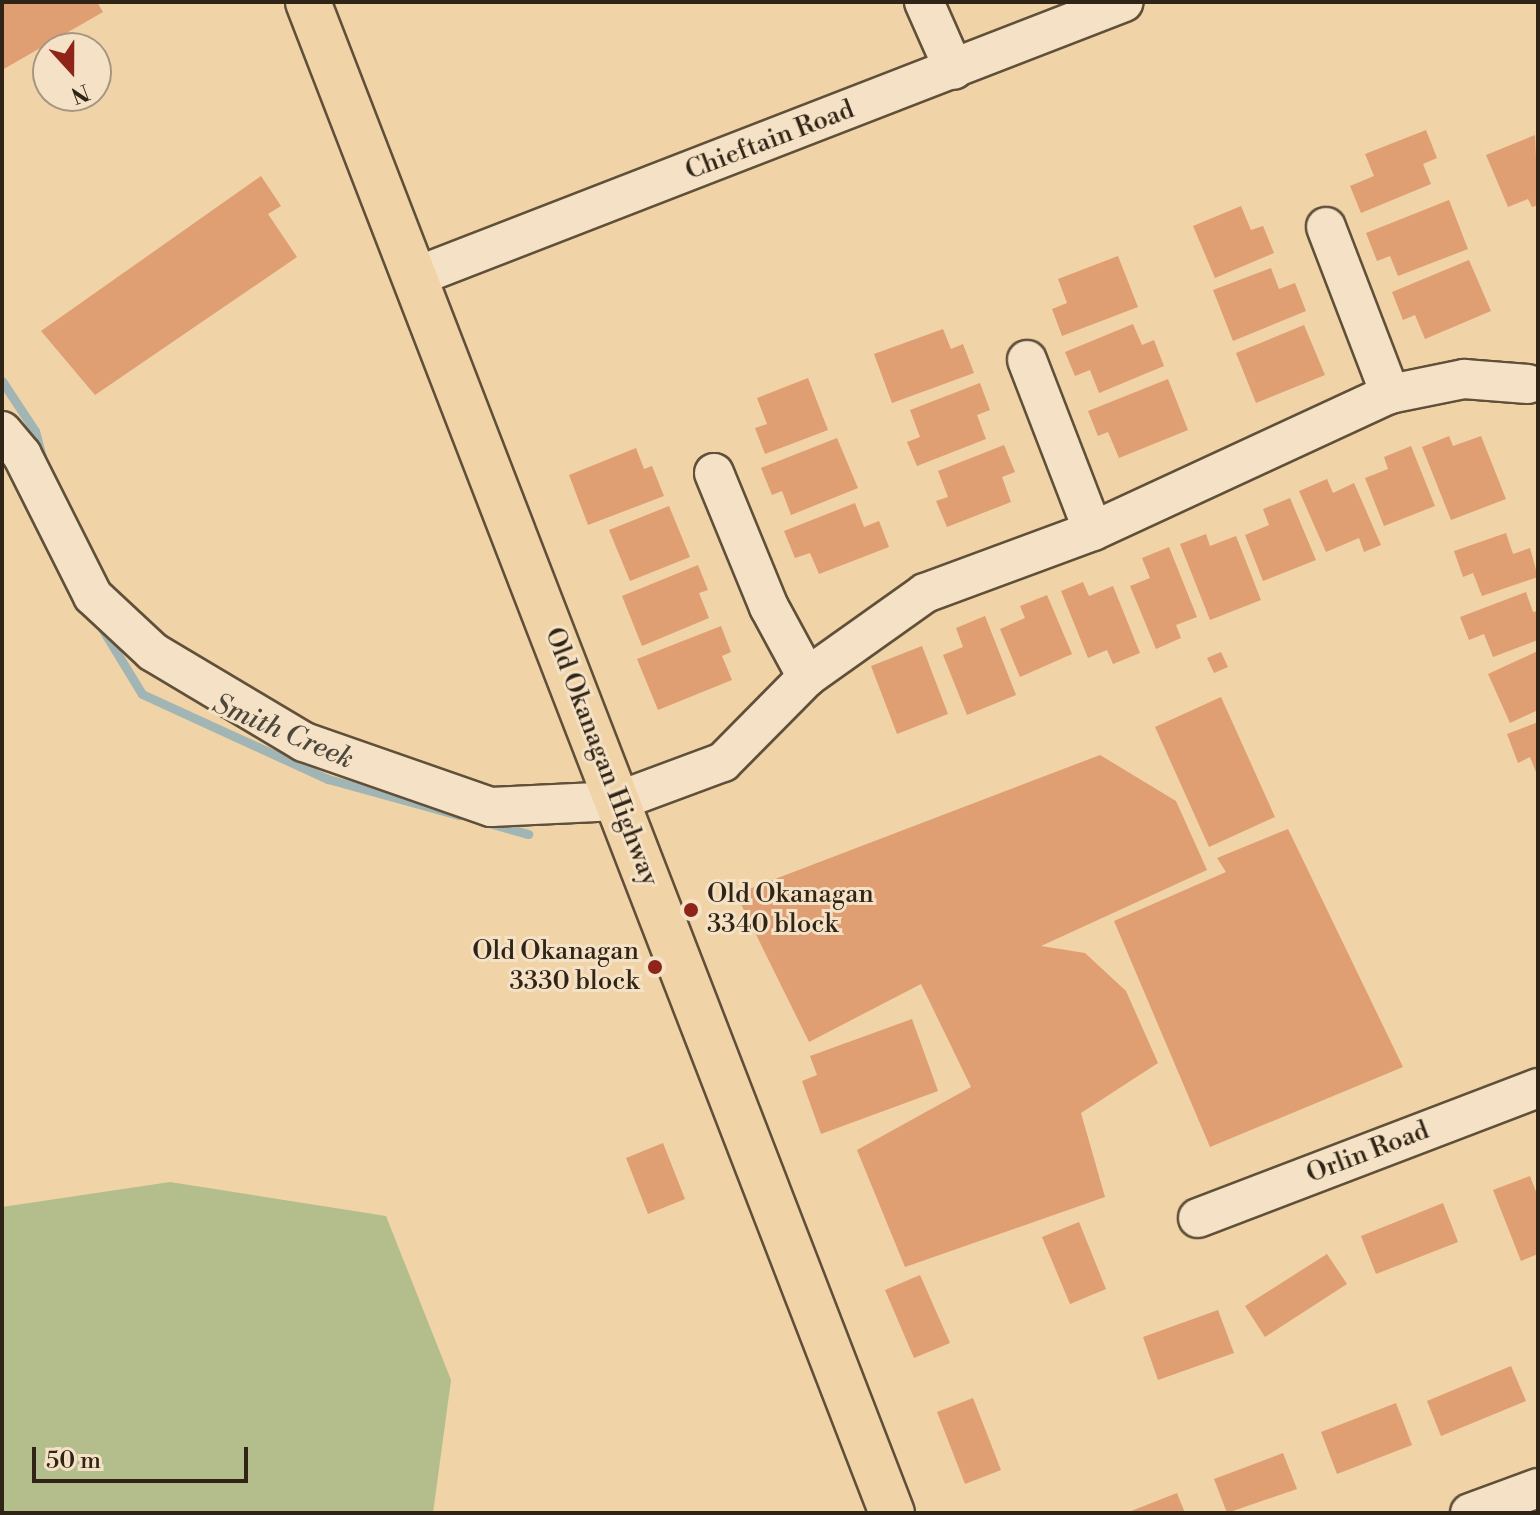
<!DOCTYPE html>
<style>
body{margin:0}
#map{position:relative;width:1540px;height:1515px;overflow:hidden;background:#f0d3a7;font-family:"Libre Bodoni",serif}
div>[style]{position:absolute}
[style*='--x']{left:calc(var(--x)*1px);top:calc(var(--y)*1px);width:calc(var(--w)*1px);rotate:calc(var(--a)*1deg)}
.green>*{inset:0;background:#b4be8c}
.stream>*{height:9px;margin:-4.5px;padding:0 4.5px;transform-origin:4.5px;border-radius:4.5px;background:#a0b5b4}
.building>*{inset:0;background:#e09e73}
.roads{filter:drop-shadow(2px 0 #60503a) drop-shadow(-2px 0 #60503a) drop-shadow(0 2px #60503a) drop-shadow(0 -2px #60503a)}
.minor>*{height:38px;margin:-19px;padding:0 19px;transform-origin:19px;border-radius:19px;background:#f5e2c6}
.major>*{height:44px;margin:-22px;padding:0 22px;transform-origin:22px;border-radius:22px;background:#f0d3a7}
.dots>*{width:22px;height:22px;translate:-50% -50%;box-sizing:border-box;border:4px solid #f5e2c6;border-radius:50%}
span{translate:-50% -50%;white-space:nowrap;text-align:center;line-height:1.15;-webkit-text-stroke:6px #f5e2c6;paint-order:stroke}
.street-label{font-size:26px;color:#302416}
.poi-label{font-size:26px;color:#302416}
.left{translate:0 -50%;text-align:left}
.right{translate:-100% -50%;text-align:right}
.water-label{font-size:28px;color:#4c483e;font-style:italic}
.frame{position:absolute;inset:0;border:4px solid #302416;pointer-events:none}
.north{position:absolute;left:32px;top:32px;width:80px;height:80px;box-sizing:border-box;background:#f5e2c6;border:2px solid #a69680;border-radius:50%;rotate:159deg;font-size:22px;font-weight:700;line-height:32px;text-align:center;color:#302416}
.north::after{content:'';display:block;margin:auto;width:28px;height:36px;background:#8f2418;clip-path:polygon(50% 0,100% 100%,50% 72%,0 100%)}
.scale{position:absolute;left:32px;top:1447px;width:216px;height:36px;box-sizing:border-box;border:4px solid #302416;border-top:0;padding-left:10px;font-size:24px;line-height:28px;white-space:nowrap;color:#302416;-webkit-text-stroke:6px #f5e2c6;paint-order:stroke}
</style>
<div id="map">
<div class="green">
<i style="clip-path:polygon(170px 1182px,386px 1216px,451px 1380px,433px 1513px,2px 1513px,2px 1207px)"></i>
</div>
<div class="stream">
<i style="--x:2;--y:381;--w:60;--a:56.6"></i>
<i style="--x:35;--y:431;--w:27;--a:75"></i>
<i style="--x:98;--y:622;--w:84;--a:58.6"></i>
<i style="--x:142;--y:694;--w:205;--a:24.6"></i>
<i style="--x:328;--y:779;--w:136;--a:15.4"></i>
<i style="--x:485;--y:822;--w:45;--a:15.6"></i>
</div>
<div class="building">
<i style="clip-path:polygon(2px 2px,97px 2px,103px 12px,2px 70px)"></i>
<i style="clip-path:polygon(1426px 130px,1437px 158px,1423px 164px,1431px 184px,1361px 213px,1350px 186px,1374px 176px,1365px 154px)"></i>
<i style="clip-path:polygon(1535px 135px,1538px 205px,1532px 207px,1528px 199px,1508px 207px,1486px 155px)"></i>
<i style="clip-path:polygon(261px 176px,281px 206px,268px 214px,297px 257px,95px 395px,41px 331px)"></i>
<i style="clip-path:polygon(1449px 200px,1468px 249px,1398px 276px,1390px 256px,1377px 261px,1366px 233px)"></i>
<i style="clip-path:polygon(1241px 206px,1251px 230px,1263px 226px,1274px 253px,1215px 278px,1193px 226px)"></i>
<i style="clip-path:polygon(1118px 256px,1138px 307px,1062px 336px,1052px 309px,1067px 303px,1058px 279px)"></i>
<i style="clip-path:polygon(1469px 260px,1491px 311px,1425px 339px,1415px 315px,1403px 320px,1392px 292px)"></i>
<i style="clip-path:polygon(1271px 268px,1279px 289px,1295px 283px,1306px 311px,1233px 341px,1213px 290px)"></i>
<i style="clip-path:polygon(1133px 324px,1142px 345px,1154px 340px,1164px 366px,1099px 393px,1090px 370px,1075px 376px,1065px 352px)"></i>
<i style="clip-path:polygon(1304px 325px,1325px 375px,1256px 403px,1236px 353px)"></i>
<i style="clip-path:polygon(943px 329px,951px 349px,963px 344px,974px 373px,892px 403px,874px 354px)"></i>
<i style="clip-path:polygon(808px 378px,828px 430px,765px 454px,755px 428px,767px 424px,757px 398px)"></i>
<i style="clip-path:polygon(1168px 379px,1188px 430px,1119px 458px,1108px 432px,1098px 436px,1088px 411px)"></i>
<i style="clip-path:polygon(980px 383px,990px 410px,977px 415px,986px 439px,917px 466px,907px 442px,920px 437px,910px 410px)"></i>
<i style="clip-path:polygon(1449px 436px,1453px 446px,1481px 436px,1506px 499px,1451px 520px,1422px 447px)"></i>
<i style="clip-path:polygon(837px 438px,858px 488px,791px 515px,782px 491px,772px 495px,761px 468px)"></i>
<i style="clip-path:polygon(1004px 445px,1015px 472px,1002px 477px,1011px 502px,947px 527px,936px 501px,948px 497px,938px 471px)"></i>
<i style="clip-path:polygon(1411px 446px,1435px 506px,1384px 526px,1365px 478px,1388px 469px,1384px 457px)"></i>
<i style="clip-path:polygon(636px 448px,644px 469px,652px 466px,664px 496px,588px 525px,569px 475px)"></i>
<i style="clip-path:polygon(1327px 479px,1333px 493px,1354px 483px,1381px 545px,1364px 552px,1359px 538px,1326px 552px,1299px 491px)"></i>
<i style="clip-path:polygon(1290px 498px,1316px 560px,1263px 581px,1245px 535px,1269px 525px,1263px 509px)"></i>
<i style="clip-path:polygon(855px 503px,864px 527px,879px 521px,889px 547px,819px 574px,810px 553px,795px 558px,784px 531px)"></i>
<i style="clip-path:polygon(669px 506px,690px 557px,630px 581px,609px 530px)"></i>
<i style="clip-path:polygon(1506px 533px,1513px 554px,1530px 548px,1538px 577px,1482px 596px,1473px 573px,1463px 577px,1454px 551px)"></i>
<i style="clip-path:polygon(1206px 534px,1210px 546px,1236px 536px,1261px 600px,1210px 620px,1180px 544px)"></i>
<i style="clip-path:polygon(1169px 547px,1197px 617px,1176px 625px,1181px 638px,1156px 649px,1130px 586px,1150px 578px,1142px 558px)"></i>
<i style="clip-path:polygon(698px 565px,708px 590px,699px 593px,709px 618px,642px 646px,622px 596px)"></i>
<i style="clip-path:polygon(1083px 582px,1089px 596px,1113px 586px,1140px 653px,1113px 664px,1107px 650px,1088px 658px,1061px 591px)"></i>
<i style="clip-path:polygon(1526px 592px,1533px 612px,1538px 611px,1538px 640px,1493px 657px,1484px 634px,1469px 640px,1460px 617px)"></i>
<i style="clip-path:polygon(1047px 595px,1072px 654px,1020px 677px,1000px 629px,1025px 618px,1020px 606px)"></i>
<i style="clip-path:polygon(985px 616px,1016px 695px,967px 715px,943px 655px,963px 647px,956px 628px)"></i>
<i style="clip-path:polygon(721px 626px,731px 652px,722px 656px,732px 680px,658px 710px,637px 659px)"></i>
<i style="clip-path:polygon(922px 646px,948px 714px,897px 734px,871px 666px)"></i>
<i style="clip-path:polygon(1538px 651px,1538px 710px,1510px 723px,1488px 674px)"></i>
<i style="clip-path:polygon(1221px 652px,1228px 667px,1214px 673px,1207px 658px)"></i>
<i style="clip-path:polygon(1221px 697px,1275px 817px,1209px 847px,1155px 727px)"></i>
<i style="clip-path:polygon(1538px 722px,1538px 777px,1530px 757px,1518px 763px,1507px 734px)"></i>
<i style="clip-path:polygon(1100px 755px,1176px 801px,1207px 870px,1041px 946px,1085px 953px,1126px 991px,1158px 1063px,1081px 1113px,1105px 1197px,905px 1267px,857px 1150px,971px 1087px,921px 984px,809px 1042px,736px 894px)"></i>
<i style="clip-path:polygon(1288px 829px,1403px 1067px,1210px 1147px,1114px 921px,1226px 872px,1217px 858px)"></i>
<i style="clip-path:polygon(912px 1019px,938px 1091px,821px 1134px,802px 1081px,817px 1075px,810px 1056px)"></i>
<i style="clip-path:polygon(663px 1143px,685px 1199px,648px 1214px,626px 1158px)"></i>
<i style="clip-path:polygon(1530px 1176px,1538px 1197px,1538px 1254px,1521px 1261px,1493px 1190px)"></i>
<i style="clip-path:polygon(1443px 1203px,1458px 1242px,1376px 1274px,1361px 1236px)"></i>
<i style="clip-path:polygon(1079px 1222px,1106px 1289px,1070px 1304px,1042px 1237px)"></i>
<i style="clip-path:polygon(1327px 1254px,1347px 1284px,1265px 1337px,1245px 1306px)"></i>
<i style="clip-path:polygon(920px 1275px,950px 1343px,914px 1358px,885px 1290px)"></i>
<i style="clip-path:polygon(1218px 1310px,1234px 1353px,1158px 1380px,1143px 1337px)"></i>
<i style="clip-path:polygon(1511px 1366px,1526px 1401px,1441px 1436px,1427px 1401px)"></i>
<i style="clip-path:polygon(973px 1398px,1001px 1470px,965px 1484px,937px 1412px)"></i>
<i style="clip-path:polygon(1396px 1403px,1412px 1445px,1337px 1474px,1321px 1432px)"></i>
<i style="clip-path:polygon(1283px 1453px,1297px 1489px,1227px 1513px,1214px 1479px)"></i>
<i style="clip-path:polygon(1177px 1493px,1185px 1513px,1126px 1513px)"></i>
</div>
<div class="roads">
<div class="minor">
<i style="--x:924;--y:2;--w:74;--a:66.2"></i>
<i style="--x:1326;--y:227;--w:179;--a:69"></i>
<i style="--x:415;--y:277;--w:760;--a:-21.2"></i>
<i style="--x:1027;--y:360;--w:183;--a:68.9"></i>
<i style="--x:2;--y:431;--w:31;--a:50"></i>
<i style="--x:22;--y:455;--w:158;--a:63.3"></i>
<i style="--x:93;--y:596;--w:82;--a:43"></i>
<i style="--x:153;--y:652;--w:176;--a:30.8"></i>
<i style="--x:304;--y:742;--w:198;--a:19.2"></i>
<i style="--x:491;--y:807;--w:127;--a:-2.7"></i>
<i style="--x:618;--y:801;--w:112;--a:-20.4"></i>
<i style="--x:723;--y:762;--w:120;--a:-45.3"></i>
<i style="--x:807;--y:677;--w:145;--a:-35.4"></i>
<i style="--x:925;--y:593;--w:179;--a:-20.3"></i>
<i style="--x:1093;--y:531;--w:327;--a:-24.8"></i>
<i style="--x:1390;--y:394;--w:76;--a:-11.5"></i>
<i style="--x:1464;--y:379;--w:64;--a:4.5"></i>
<i style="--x:714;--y:473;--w:145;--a:67.7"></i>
<i style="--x:769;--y:607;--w:80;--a:61.5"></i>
<i style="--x:1198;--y:1218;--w:364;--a:-20.9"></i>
<i style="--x:1470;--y:1513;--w:72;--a:-20.2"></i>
</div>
<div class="major">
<i style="--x:308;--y:2;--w:1620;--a:68.87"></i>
</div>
</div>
<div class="dots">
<i style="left:691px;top:910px;background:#8f2418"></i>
<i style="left:655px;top:967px;background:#8f2418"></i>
</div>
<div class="street-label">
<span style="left:770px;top:141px;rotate:-21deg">Chieftain Road</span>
<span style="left:601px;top:757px;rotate:69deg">Old Okanagan Highway</span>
<span style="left:1368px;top:1153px;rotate:-21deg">Orlin Road</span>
</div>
<div class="poi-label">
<span class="left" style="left:707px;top:910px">Old Okanagan<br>3340 block</span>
<span class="right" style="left:639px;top:967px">Old Okanagan<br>3330 block</span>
</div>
<div class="water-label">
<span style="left:283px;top:732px;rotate:23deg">Smith Creek</span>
</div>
<div class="frame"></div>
<div class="north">N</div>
<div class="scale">50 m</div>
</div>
